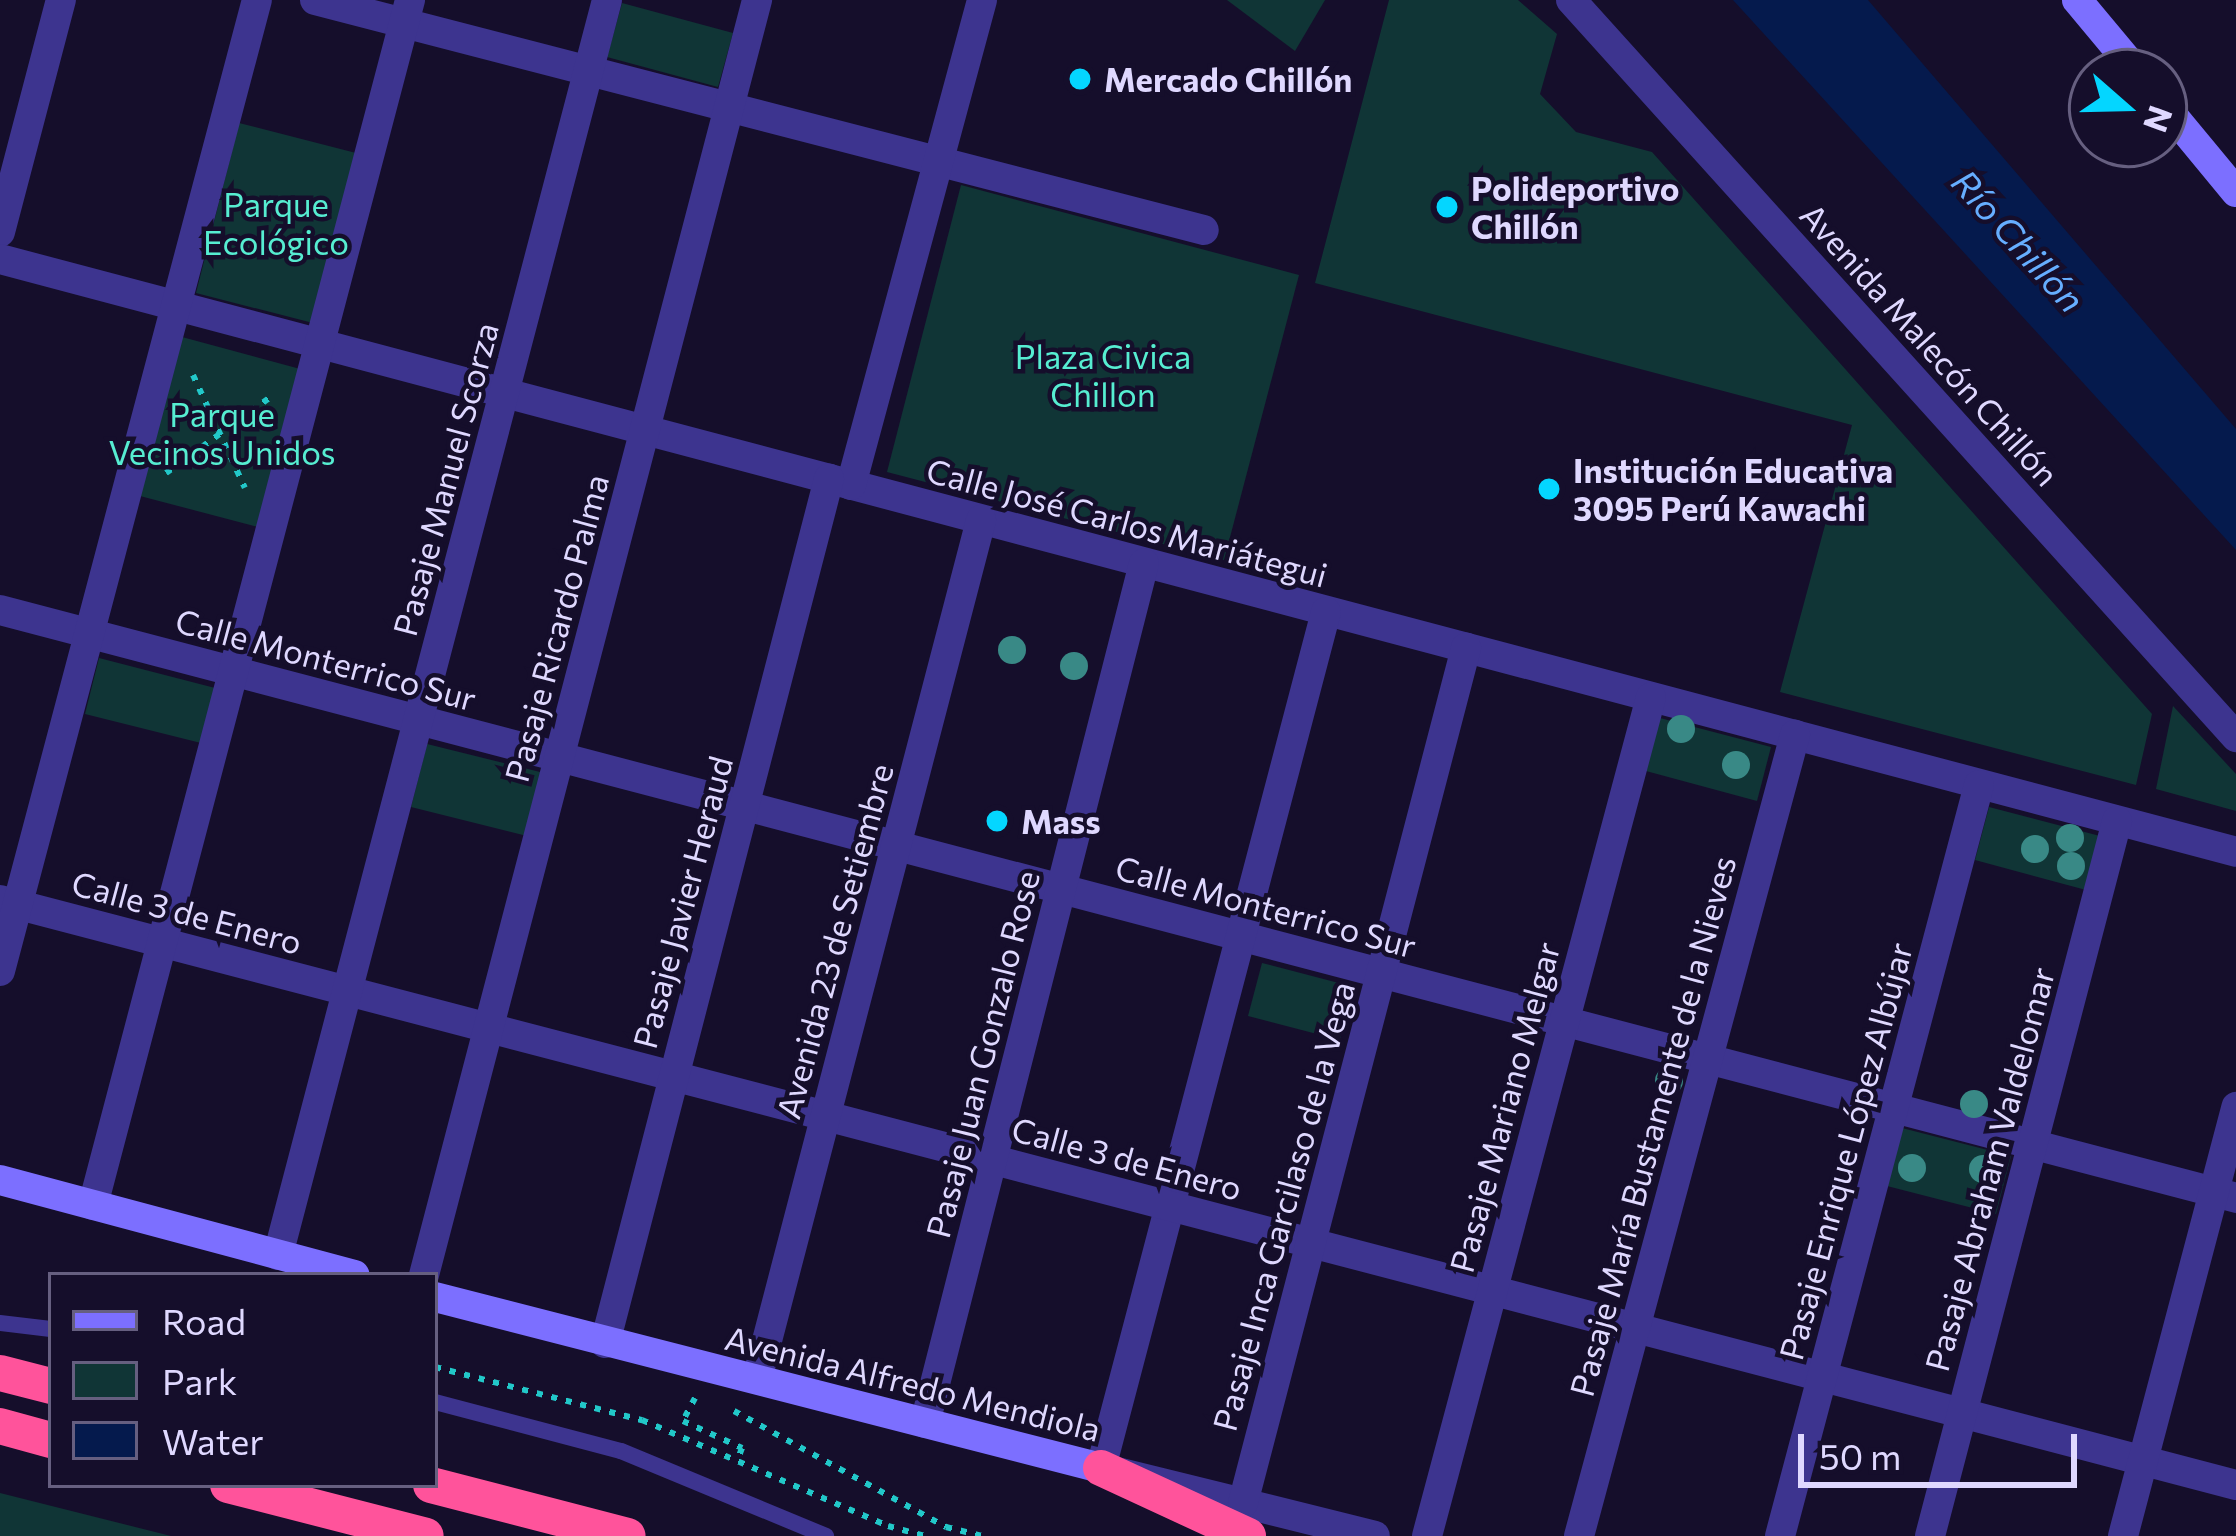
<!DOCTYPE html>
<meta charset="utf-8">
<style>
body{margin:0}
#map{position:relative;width:2236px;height:1536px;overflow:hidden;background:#150e2b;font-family:Commissioner,sans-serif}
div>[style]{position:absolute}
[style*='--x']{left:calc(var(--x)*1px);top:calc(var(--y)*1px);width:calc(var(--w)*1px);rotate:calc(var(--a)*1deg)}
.green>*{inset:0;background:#103536}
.water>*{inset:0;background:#051a4d}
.path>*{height:6px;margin-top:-3px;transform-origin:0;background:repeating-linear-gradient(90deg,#22c8c9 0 6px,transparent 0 15px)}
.lane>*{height:16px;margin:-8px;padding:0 8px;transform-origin:8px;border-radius:8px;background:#3d348f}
.street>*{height:30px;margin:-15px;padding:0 15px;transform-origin:15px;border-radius:15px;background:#3d348f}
.secondary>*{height:30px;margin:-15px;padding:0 15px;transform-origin:15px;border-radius:15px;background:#7c6fff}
.highway>*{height:36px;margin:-18px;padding:0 18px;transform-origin:18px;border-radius:18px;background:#ff539b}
.trees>*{width:28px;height:28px;margin:-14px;border-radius:50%;background:#398986}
.dots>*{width:33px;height:33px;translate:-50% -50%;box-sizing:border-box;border:6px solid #150e2b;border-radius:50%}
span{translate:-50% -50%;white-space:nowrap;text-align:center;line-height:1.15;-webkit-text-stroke:9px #150e2b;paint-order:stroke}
.poi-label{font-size:33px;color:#dfd8ff;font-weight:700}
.left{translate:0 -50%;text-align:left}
.park-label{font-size:33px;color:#56edd1}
.street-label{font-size:33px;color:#dfd8ff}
.water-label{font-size:36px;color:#66aeff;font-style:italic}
.legend{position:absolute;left:48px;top:1272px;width:390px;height:216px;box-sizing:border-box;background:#150e2b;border:3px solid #665f80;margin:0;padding:15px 21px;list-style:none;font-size:36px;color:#dfd8ff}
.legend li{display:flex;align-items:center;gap:24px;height:60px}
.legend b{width:60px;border:3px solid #665f80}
.north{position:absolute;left:2068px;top:48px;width:120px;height:120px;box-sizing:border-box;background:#150e2b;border:3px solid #665f80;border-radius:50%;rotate:110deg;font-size:33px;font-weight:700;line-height:48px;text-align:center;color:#dfd8ff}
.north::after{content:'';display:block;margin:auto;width:42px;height:54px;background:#04d6ff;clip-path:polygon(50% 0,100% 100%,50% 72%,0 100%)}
.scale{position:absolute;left:1798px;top:1434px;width:279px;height:54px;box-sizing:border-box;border:6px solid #dfd8ff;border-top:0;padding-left:15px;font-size:36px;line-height:42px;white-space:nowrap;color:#dfd8ff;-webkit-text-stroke:9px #150e2b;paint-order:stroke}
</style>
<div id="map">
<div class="green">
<i style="clip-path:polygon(1227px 0,1325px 0,1295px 51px)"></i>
<i style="clip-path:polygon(1389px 0,1518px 0,1557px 34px,1540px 94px,1576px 132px,1652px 152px,2152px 714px,2136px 785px,1780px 692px,1852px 425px,1315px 283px)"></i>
<i style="clip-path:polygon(622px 3px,733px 33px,718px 87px,607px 57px)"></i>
<i style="clip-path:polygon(239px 123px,356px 153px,313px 323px,196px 293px)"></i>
<i style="clip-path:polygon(961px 185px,1299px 275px,1224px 560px,887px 472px)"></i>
<i style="clip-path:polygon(182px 337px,304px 370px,262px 528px,140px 496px)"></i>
<i style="clip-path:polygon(99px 658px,219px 689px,205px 744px,85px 714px)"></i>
<i style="clip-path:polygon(2173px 706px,2236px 774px,2236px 811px,2156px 789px)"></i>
<i style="clip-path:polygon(1660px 718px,1771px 747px,1757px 801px,1646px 771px)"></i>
<i style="clip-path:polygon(427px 744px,548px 774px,531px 837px,411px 807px)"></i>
<i style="clip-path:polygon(1989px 807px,2100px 836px,2086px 890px,1975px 860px)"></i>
<i style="clip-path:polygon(1262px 963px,1354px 987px,1340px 1040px,1248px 1016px)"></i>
<i style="clip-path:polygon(1902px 1128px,2011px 1156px,1996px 1214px,1887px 1186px)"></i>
<i style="clip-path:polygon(0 1493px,171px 1536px,0 1536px)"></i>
</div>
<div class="water">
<i style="clip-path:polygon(1733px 0,1868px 0,2236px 429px,2236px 550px)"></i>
</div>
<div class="path">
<i style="--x:193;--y:375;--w:124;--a:65.3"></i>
<i style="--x:166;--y:473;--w:131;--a:-36"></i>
<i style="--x:435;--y:1367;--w:214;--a:14.4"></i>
<i style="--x:642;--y:1420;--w:268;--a:23.3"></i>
<i style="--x:888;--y:1526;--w:39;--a:15"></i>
<i style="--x:695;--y:1398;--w:26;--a:118"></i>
<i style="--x:683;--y:1421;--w:65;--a:24.6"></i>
<i style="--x:742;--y:1448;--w:14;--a:111"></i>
<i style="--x:734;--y:1411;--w:242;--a:28.7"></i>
<i style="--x:946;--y:1527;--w:37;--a:14"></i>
</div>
<div class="lane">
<i style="--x:0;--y:1323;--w:51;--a:6.7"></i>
<i style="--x:435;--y:1402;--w:192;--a:14.8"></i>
<i style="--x:621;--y:1451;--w:222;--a:22.5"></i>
</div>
<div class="street">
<i style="--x:315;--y:0;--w:918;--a:14.51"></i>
<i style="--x:1571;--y:0;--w:993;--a:47.94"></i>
<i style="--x:0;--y:232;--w:240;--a:-75.3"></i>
<i style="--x:0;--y:259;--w:2313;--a:14.85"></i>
<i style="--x:851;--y:485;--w:502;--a:-74.88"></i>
<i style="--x:0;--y:610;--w:2312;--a:14.73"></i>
<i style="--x:1326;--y:612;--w:885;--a:104.73"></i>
<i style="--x:1101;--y:1468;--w:282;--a:13.9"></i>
<i style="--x:0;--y:900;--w:2311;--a:14.66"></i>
<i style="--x:0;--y:971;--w:1004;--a:-75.18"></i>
<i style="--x:93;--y:1205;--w:1246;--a:-75.26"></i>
<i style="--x:278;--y:1255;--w:1297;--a:-75.31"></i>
<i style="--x:424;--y:1275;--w:1318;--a:-75.36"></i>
<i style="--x:605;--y:1343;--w:893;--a:-75.47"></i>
<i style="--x:757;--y:1379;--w:888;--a:-75.38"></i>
<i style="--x:925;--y:1423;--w:887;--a:-75.71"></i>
<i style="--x:1243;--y:1503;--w:884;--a:-75.38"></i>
<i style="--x:1427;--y:1536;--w:868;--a:-75.05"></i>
<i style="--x:1579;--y:1536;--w:830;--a:-74.91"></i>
<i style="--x:1780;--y:1536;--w:777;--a:-75.16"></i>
<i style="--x:1930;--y:1536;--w:739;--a:-75.34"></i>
<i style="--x:2123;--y:1536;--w:444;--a:-75.2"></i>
</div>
<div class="secondary">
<i style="--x:2077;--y:0;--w:94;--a:50.2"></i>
<i style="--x:2164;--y:105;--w:113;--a:50.4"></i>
<i style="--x:0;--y:1180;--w:367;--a:15"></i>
<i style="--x:435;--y:1297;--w:688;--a:14.4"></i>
</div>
<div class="highway">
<i style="--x:0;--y:1373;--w:53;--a:14.3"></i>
<i style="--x:0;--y:1426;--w:53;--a:15.4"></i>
<i style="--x:1101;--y:1468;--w:162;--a:24.8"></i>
<i style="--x:228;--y:1485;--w:204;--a:14.4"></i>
<i style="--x:431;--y:1485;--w:203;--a:14.5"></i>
</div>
<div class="trees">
<i style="left:1012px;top:650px"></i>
<i style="left:1074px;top:666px"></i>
<i style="left:1681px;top:729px"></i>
<i style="left:1736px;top:765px"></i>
<i style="left:2070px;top:838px"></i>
<i style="left:2035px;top:849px"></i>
<i style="left:2071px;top:866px"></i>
<i style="left:1669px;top:1081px"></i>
<i style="left:1974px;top:1104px"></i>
<i style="left:1912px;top:1168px"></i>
<i style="left:1983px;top:1169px"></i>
</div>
<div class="dots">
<i style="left:1080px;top:79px;background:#04d6ff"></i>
<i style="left:1447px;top:207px;background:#04d6ff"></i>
<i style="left:1549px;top:489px;background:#04d6ff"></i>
<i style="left:997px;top:821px;background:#04d6ff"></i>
</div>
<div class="poi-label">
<span class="left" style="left:1104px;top:79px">Mercado Chillón</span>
<span class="left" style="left:1471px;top:207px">Polideportivo<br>Chillón</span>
<span class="left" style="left:1573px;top:489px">Institución Educativa<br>3095 Perú Kawachi</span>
<span class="left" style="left:1021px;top:821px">Mass</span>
</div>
<div class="park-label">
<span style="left:276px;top:223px">Parque<br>Ecológico</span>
<span style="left:1103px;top:375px">Plaza Civica<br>Chillon</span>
<span style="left:222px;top:433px">Parque<br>Vecinos Unidos</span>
</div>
<div class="street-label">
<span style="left:1930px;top:344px;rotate:48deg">Avenida Malecón Chillón</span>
<span style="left:445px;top:479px;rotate:-75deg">Pasaje Manuel Scorza</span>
<span style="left:1127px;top:522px;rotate:15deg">Calle José Carlos Mariátegui</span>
<span style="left:556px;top:628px;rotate:-75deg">Pasaje Ricardo Palma</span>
<span style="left:326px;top:659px;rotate:15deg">Calle Monterrico Sur</span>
<span style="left:682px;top:902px;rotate:-75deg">Pasaje Javier Heraud</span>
<span style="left:1266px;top:906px;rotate:15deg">Calle Monterrico Sur</span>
<span style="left:187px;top:912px;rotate:15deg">Calle 3 de Enero</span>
<span style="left:834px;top:941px;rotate:-75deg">Avenida 23 de Setiembre</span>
<span style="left:982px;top:1054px;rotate:-76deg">Pasaje Juan Gonzalo Rose</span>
<span style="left:1504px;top:1107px;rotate:-75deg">Pasaje Mariano Melgar</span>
<span style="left:1652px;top:1126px;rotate:-75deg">Pasaje María Bustamente de la Nieves</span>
<span style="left:1845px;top:1151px;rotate:-75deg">Pasaje Enrique López Albújar</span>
<span style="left:1127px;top:1158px;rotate:15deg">Calle 3 de Enero</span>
<span style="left:1989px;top:1169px;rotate:-75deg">Pasaje Abraham Valdelomar</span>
<span style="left:1283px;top:1206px;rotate:-75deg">Pasaje Inca Garcilaso de la Vega</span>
<span style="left:913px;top:1383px;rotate:14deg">Avenida Alfredo Mendiola</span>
</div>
<div class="water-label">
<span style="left:2019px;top:240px;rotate:48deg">Río Chillón</span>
</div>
<ul class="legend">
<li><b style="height:15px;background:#7c6fff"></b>Road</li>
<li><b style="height:33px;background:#103536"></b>Park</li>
<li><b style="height:33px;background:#051a4d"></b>Water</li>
</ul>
<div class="north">N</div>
<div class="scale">50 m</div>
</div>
